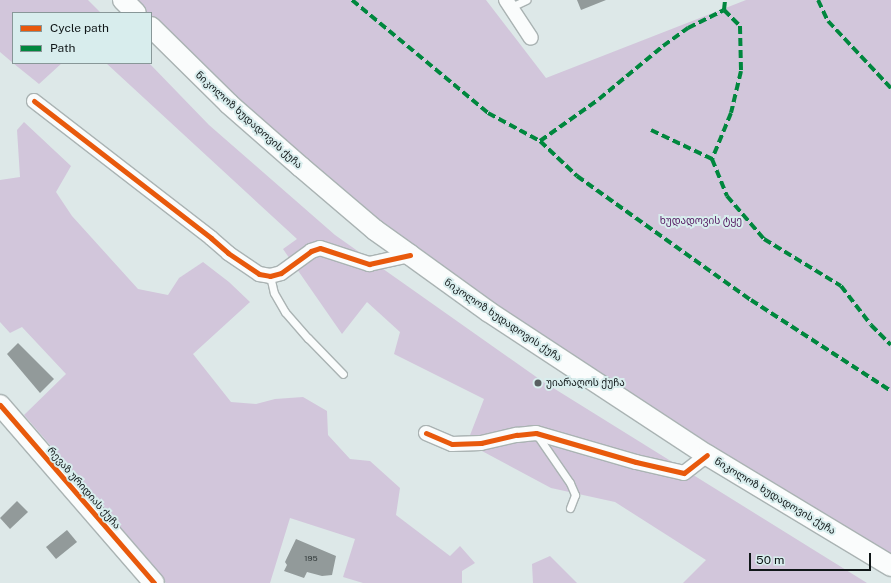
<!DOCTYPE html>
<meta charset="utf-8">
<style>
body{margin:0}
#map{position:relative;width:891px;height:583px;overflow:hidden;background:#dde8e8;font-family:"Public Sans","Noto Sans Georgian",sans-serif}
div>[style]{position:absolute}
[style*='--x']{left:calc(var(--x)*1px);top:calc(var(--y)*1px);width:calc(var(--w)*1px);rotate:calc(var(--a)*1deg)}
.green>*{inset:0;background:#d2c6db}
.building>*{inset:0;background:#929a9a}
.roads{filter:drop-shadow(1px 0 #aab3b3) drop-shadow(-1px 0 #aab3b3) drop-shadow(0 1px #aab3b3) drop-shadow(0 -1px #aab3b3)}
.lane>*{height:7px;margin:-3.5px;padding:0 3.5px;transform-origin:3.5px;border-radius:3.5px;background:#fafcfc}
.street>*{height:14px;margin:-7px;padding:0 7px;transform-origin:7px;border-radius:7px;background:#fafcfc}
.secondary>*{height:20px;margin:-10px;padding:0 10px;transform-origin:10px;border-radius:10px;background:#fafcfc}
.quiet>*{height:4px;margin-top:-2px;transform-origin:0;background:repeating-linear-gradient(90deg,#00873e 0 8px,transparent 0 12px)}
.cycleway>*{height:5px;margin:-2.5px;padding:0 2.5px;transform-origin:2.5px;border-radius:2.5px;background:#e8590c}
.dots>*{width:11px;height:11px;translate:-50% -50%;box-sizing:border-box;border:2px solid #d8eded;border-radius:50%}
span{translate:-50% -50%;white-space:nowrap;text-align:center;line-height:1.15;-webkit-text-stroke:4px #d8eded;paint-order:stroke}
.number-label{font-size:8px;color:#303838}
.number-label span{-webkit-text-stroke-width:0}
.street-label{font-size:10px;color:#101718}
.park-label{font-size:10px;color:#541861}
.poi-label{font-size:10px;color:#101718}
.left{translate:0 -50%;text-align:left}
.legend{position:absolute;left:12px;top:12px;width:140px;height:52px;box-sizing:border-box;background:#d8eded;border:1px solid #889798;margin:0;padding:5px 7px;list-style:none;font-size:12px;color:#101718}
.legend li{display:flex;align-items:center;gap:8px;height:20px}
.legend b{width:20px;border:1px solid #889798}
.scale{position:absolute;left:749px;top:553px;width:122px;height:18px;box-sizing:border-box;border:2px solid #101718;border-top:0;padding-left:5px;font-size:12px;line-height:14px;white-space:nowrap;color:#101718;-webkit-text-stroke:3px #d8eded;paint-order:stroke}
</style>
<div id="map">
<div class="green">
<i style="clip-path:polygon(0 0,88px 0,101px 13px,13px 13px,13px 63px,0 52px)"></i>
<i style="clip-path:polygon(132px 0,486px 0,546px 78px,746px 0,891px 0,891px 574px,501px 314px,250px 126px,151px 20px,151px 13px,144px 13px)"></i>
<i style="clip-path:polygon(13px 63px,62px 63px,39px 84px)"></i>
<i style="clip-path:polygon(106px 63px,149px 63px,209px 125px,335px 235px,542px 381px,867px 583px,683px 583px,706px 560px,615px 502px,551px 488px,467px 443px,484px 399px,394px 354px,400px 332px,367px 302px,342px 334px,283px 249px,297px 239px)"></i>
<i style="clip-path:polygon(24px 122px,71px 166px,56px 192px,72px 216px,138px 289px,168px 295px,179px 278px,203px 262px,229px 282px,250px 302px,193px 354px,231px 402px,256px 404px,275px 399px,303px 397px,327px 411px,328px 435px,350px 459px,370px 461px,400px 488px,396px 515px,450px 556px,460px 546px,475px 563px,462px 571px,462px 583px,363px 583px,343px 577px,355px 539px,290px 518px,270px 583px,166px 583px,78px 477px,24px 415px,66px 374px,22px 327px,10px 333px,0 322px,0 180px,20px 177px,17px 130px)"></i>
<i style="clip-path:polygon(550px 556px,577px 583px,533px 583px,532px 564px)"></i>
</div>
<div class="building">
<i style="clip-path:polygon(577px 0,606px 0,581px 10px)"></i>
<i style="clip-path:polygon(18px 343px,54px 379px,40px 393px,7px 354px)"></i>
<i style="clip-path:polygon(17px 501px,28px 512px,10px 529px,0 518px)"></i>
<i style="clip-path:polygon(67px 530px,77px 542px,56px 559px,46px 547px)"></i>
<i style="clip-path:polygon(296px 539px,336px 556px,332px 575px,322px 576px,307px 572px,304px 578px,284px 571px,287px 565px,285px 562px)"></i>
</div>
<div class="roads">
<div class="lane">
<i style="--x:511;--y:7;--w:17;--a:-25"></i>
<i style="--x:270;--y:276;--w:17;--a:77"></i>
<i style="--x:274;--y:293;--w:22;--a:60"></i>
<i style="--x:285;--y:312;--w:35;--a:49"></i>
<i style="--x:308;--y:338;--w:50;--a:45.8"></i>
<i style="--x:537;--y:435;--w:58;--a:55.5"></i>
<i style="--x:570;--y:483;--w:13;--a:67"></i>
<i style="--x:575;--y:495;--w:14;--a:111"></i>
</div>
<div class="street">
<i style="--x:506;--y:0;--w:45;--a:56.7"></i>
<i style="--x:34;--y:101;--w:224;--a:37.7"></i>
<i style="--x:211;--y:238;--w:23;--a:41"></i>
<i style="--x:228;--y:253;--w:37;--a:34"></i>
<i style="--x:259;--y:274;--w:11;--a:10"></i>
<i style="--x:270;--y:276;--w:11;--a:-15"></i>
<i style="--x:281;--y:273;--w:37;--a:-36"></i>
<i style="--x:311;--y:251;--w:9;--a:-18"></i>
<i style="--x:320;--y:248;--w:52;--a:18.1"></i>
<i style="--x:369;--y:264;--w:42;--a:-12.4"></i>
<i style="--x:426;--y:433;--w:28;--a:23"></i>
<i style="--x:452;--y:444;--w:29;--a:-2"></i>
<i style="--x:481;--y:443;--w:37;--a:-13"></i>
<i style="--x:517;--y:435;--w:19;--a:-6"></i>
<i style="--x:536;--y:433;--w:104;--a:16.2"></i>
<i style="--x:636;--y:462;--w:49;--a:12.9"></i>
<i style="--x:684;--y:473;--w:29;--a:-38"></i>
</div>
<div class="secondary">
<i style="--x:123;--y:0;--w:18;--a:45"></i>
<i style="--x:151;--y:27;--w:110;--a:44.6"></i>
<i style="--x:229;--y:104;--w:96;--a:41.2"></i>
<i style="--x:301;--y:167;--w:97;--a:40.4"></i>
<i style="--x:375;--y:230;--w:43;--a:35.5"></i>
<i style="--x:410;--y:255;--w:97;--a:35.8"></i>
<i style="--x:489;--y:312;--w:261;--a:33.3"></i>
<i style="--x:707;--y:455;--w:215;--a:31.1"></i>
<i style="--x:0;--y:405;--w:235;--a:49.1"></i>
</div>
</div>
<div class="quiet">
<i style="--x:352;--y:0;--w:177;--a:39.7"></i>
<i style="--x:488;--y:113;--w:59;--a:28.3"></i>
<i style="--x:540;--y:141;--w:51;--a:43.4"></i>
<i style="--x:577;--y:176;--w:214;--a:35.5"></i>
<i style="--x:751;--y:300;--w:167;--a:33"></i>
<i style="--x:818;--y:0;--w:23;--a:65"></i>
<i style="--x:828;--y:21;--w:92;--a:46.8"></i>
<i style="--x:724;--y:10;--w:23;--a:45"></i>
<i style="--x:740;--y:26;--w:45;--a:88.7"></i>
<i style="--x:741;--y:71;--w:43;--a:103.4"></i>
<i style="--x:731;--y:113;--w:50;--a:112.4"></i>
<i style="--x:712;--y:159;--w:40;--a:68"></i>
<i style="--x:727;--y:196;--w:57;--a:49.3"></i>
<i style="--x:764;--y:239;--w:90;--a:31.4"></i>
<i style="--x:841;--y:286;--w:49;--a:52.4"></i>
<i style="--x:871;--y:325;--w:28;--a:45"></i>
<i style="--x:651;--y:130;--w:68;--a:25.4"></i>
<i style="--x:540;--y:141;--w:72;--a:-35.4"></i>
<i style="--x:599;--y:99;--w:83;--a:-39.6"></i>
<i style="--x:663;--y:46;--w:31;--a:-36"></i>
<i style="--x:688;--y:28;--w:40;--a:-26.6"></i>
<i style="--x:724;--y:10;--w:10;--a:-84"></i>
</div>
<div class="cycleway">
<i style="--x:34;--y:101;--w:224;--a:37.7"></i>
<i style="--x:211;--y:238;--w:23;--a:41"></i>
<i style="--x:228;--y:253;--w:37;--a:34"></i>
<i style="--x:259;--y:274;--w:11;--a:10"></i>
<i style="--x:270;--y:276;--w:11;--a:-15"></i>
<i style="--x:281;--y:273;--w:37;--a:-36"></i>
<i style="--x:311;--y:251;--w:9;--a:-18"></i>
<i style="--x:320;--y:248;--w:52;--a:18.1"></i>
<i style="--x:369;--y:264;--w:42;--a:-12.4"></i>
<i style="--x:0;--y:405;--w:235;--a:49.1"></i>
<i style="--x:426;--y:433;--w:28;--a:23"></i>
<i style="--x:452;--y:444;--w:29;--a:-2"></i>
<i style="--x:481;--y:443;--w:37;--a:-13"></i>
<i style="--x:517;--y:435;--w:19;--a:-6"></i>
<i style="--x:536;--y:433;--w:104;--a:16.2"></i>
<i style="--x:636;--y:462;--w:49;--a:12.9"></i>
<i style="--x:684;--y:473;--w:29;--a:-38"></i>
</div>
<div class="dots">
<i style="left:538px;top:383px;background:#586061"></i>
</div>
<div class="number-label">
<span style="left:311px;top:559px">195</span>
</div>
<div class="street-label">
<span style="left:249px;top:120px;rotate:42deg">ნიკოლოზ ხუდადოვის ქუჩა</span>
<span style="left:503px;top:320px;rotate:34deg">ნიკოლოზ ხუდადოვის ქუჩა</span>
<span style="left:84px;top:488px;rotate:49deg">რევაზ ურიდიას ქუჩა</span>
<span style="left:775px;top:496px;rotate:31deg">ნიკოლოზ ხუდადოვის ქუჩა</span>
</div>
<div class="park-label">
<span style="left:701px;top:221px">ხუდადოვის ტყე</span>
</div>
<div class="poi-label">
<span class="left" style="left:546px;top:383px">უიარაღოს ქუჩა</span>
</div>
<ul class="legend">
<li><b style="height:5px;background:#e8590c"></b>Cycle path</li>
<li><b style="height:5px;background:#00873e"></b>Path</li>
</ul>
<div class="scale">50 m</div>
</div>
